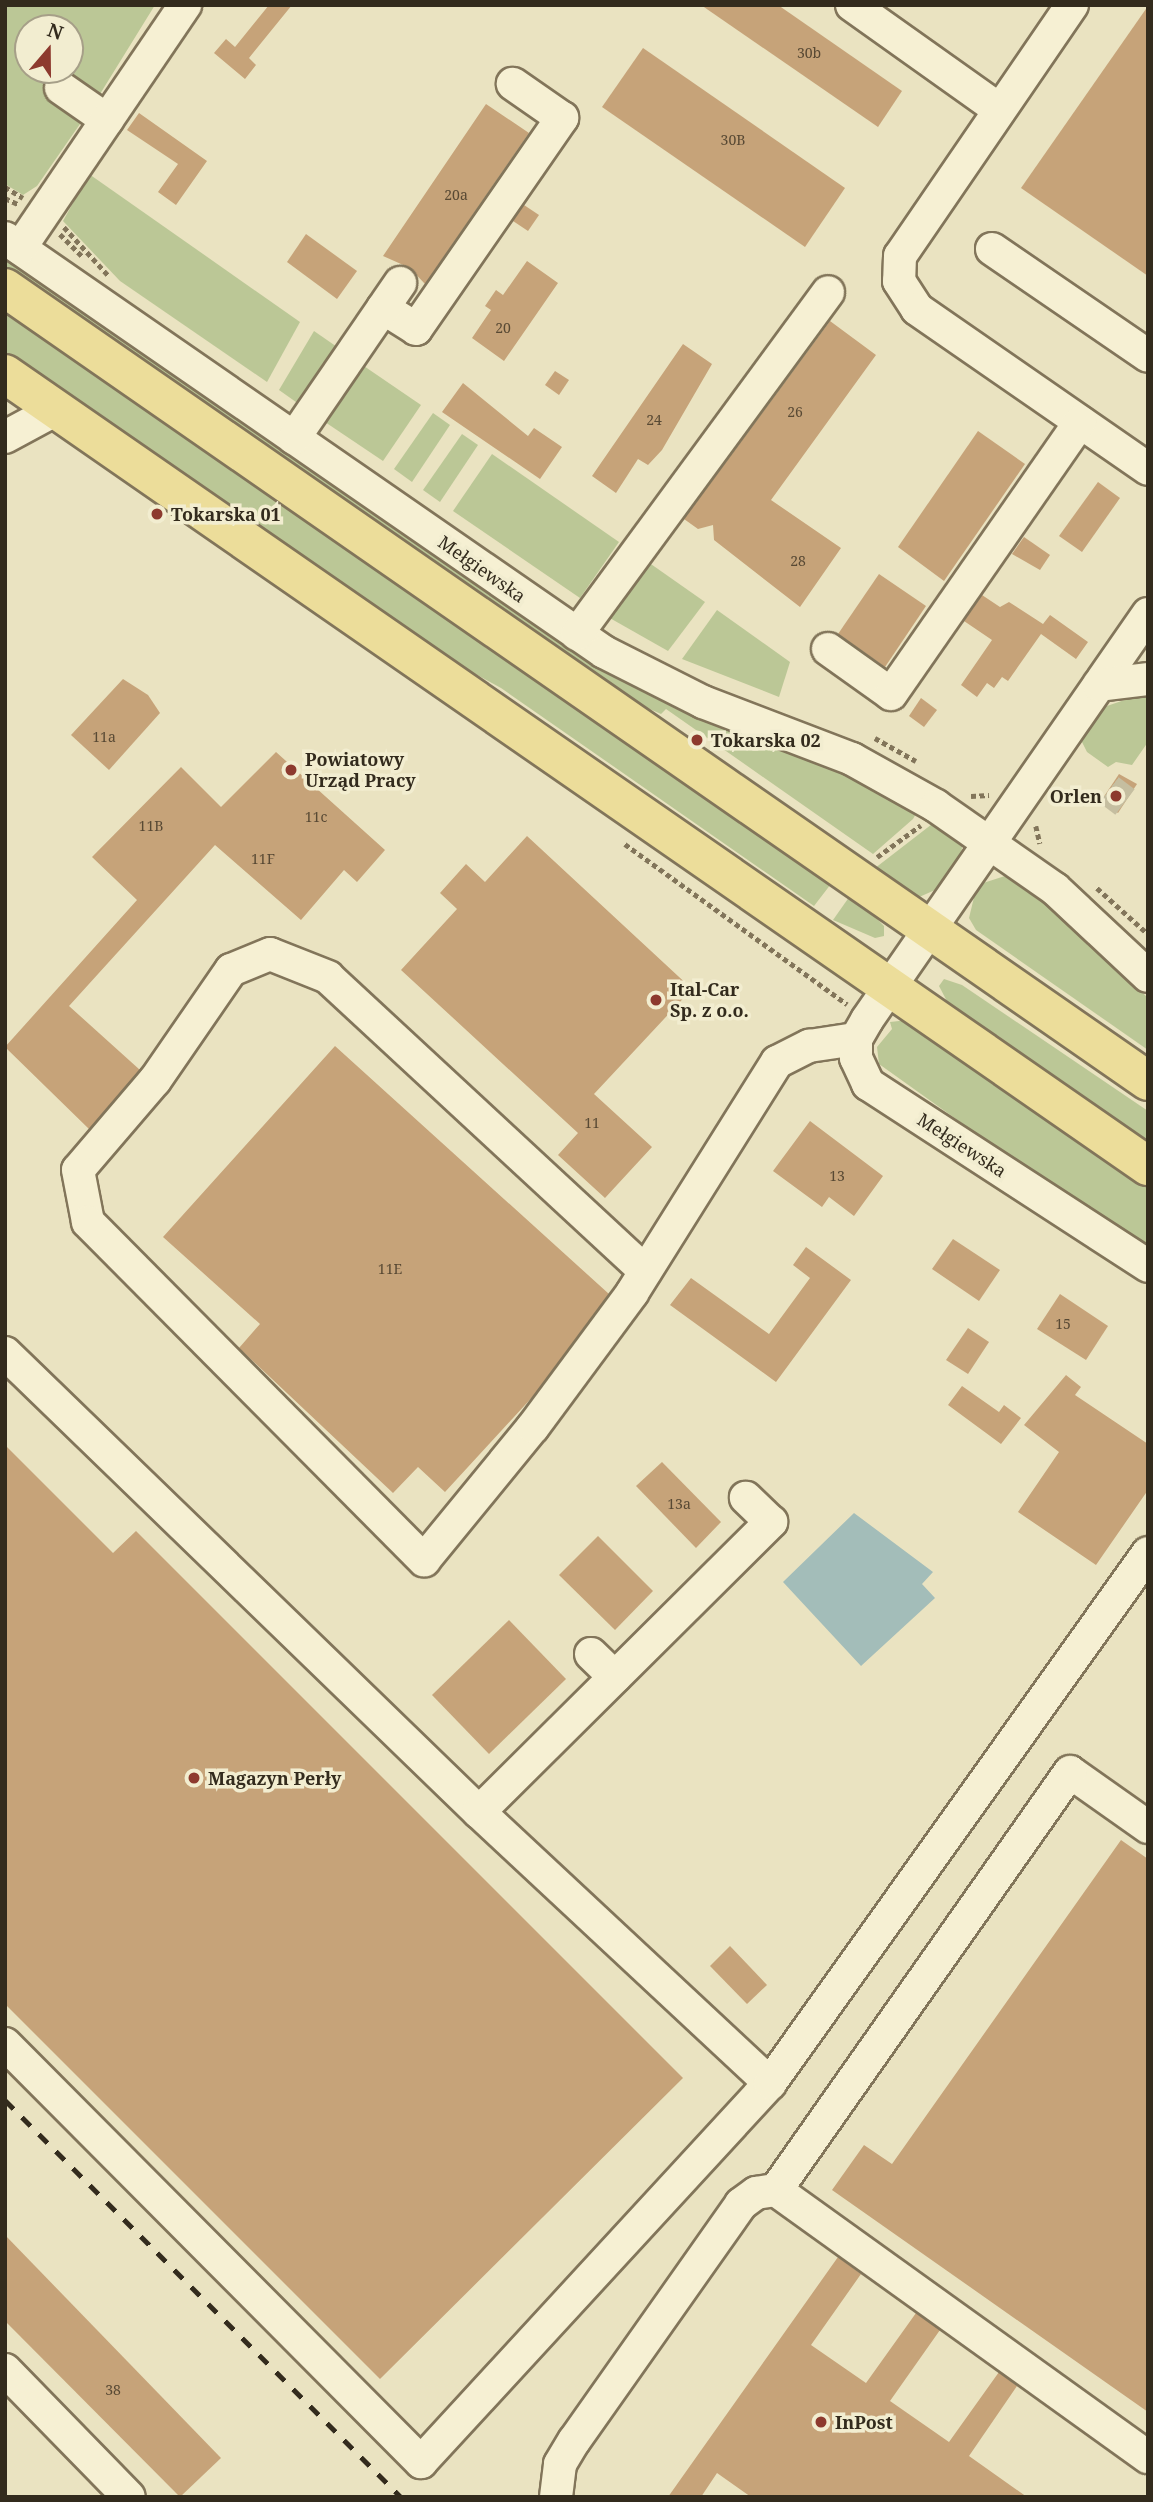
<!DOCTYPE html>
<meta charset="utf-8">
<style>
body{margin:0}
#map{position:relative;width:1153px;height:2502px;overflow:hidden;background:#eae3c1;font-family:"Noto Serif",serif}
div>[style]{position:absolute}
[style*='--x']{left:calc(var(--x)*1px);top:calc(var(--y)*1px);width:calc(var(--w)*1px);rotate:calc(var(--a)*1deg)}
.green>*{inset:0;background:#bbc796}
.water>*{inset:0;background:#a3bdb9}
.building>*{inset:0;background:#c6a379}
.minor-tunnel>*{height:32px;margin-top:-16px;transform-origin:0;background:repeating-linear-gradient(90deg,#c5bea0 0 32px,transparent 0 48px)}
.path>*{height:4.5px;margin-top:-2.25px;transform-origin:0;background:repeating-linear-gradient(90deg,#82755a 0 5px,transparent 0 8.5px)}
.roads{filter:drop-shadow(2px 0 #82755a) drop-shadow(-2px 0 #82755a) drop-shadow(0 2px #82755a) drop-shadow(0 -2px #82755a)}
.minor>*{height:32px;margin:-16px;padding:0 16px;transform-origin:16px;border-radius:16px;background:#f6f0d3}
.major>*{height:38px;margin:-19px;padding:0 19px;transform-origin:19px;border-radius:19px;background:#ecdd9a}
.rail>*{height:5px;margin-top:-2.5px;transform-origin:0;background:repeating-linear-gradient(90deg,#332b1d 0 12px,transparent 0 24px)}
.dots>*{width:19px;height:19px;translate:-50% -50%;box-sizing:border-box;border:4px solid #f2edd0;border-radius:50%}
span{translate:-50% -50%;white-space:nowrap;text-align:center;line-height:1.15;-webkit-text-stroke:7px #f2edd0;paint-order:stroke}
.number-label{font-size:14px;color:#584934}
.number-label span{-webkit-text-stroke-width:0}
.poi-label{font-size:18px;color:#332b1d;font-weight:700}
.left{translate:0 -50%;text-align:left}
.right{translate:-100% -50%;text-align:right}
.street-label{font-size:18px;color:#332b1d}
.frame{position:absolute;inset:0;border:7px solid #332b1d;pointer-events:none}
.north{position:absolute;left:14px;top:14px;width:70px;height:70px;box-sizing:border-box;background:#f2edd0;border:2px solid #a69f88;border-radius:50%;rotate:20deg;font-size:19px;font-weight:700;line-height:28px;text-align:center;color:#332b1d}
.north::after{content:'';display:block;margin:auto;width:24px;height:32px;background:#8d3a2e;clip-path:polygon(50% 0,100% 100%,50% 72%,0 100%)}
</style>
<div id="map">
<div class="green">
<i style="clip-path:polygon(evenodd,5px 5px,155px 5px,100px 94px,62px 73px,47px 96px,80px 124px,37px 186px,23px 195px,5px 184px,5px 5px,28px 28px,70px 28px,70px 70px,28px 70px,28px 28px)"></i>
<i style="clip-path:polygon(89px 174px,300px 322px,267px 382px,120px 281px,63px 221px)"></i>
<i style="clip-path:polygon(5px 256px,308px 465px,801px 751px,898px 796px,918px 810px,913px 819px,873px 854px,666px 709px,661px 714px,604px 689px,5px 273px)"></i>
<i style="clip-path:polygon(5px 306px,834px 880px,814px 906px,501px 688px,417px 642px,5px 359px)"></i>
<i style="clip-path:polygon(314px 331px,340px 349px,303px 407px,279px 390px)"></i>
<i style="clip-path:polygon(358px 362px,421px 405px,383px 461px,322px 420px)"></i>
<i style="clip-path:polygon(433px 413px,450px 425px,412px 482px,394px 469px)"></i>
<i style="clip-path:polygon(462px 434px,478px 445px,440px 502px,423px 490px)"></i>
<i style="clip-path:polygon(492px 454px,619px 542px,580px 598px,453px 511px)"></i>
<i style="clip-path:polygon(648px 562px,705px 602px,668px 651px,608px 617px)"></i>
<i style="clip-path:polygon(717px 610px,790px 662px,779px 697px,682px 659px)"></i>
<i style="clip-path:polygon(1148px 692px,1148px 742px,1132px 765px,1116px 762px,1108px 767px,1087px 752px,1080px 738px,1101px 708px)"></i>
<i style="clip-path:polygon(936px 821px,962px 846px,961px 859px,944px 886px,917px 898px,870px 872px)"></i>
<i style="clip-path:polygon(1005px 876px,1038px 893px,1148px 998px,1148px 1050px,976px 930px,969px 918px,977px 885px)"></i>
<i style="clip-path:polygon(852px 893px,884px 926px,884px 936px,875px 938px,833px 920px)"></i>
<i style="clip-path:polygon(944px 979px,962px 985px,1148px 1111px,1148px 1149px,950px 1007px,939px 986px)"></i>
<i style="clip-path:polygon(908px 1020px,1148px 1184px,1148px 1252px,967px 1135px,970px 1129px,879px 1064px,877px 1047px,892px 1029px,890px 1022px)"></i>
</div>
<div class="water">
<i style="clip-path:polygon(854px 1513px,933px 1572px,922px 1584px,935px 1598px,861px 1666px,783px 1582px)"></i>
</div>
<div class="building">
<i style="clip-path:polygon(269px 5px,292px 5px,249px 58px,256px 65px,245px 79px,214px 53px,226px 39px,235px 47px)"></i>
<i style="clip-path:polygon(701px 5px,778px 5px,902px 91px,878px 127px)"></i>
<i style="clip-path:polygon(1148px 6px,1148px 276px,1021px 188px)"></i>
<i style="clip-path:polygon(643px 48px,845px 188px,805px 247px,602px 107px)"></i>
<i style="clip-path:polygon(486px 104px,529px 133px,425px 284px,410px 268px,383px 256px)"></i>
<i style="clip-path:polygon(139px 113px,207px 161px,176px 205px,158px 192px,178px 164px,127px 130px)"></i>
<i style="clip-path:polygon(524px 205px,539px 215px,528px 231px,513px 221px)"></i>
<i style="clip-path:polygon(306px 234px,357px 271px,337px 299px,287px 262px)"></i>
<i style="clip-path:polygon(527px 261px,558px 283px,504px 361px,472px 338px,491px 310px,485px 306px,496px 290px,503px 295px)"></i>
<i style="clip-path:polygon(830px 321px,876px 355px,771px 500px,841px 548px,800px 607px,714px 540px,713px 525px,698px 529px,684px 519px)"></i>
<i style="clip-path:polygon(683px 344px,712px 364px,662px 450px,648px 465px,638px 459px,616px 493px,592px 476px)"></i>
<i style="clip-path:polygon(555px 371px,569px 380px,559px 395px,545px 385px)"></i>
<i style="clip-path:polygon(463px 383px,528px 436px,534px 428px,562px 447px,540px 479px,442px 412px)"></i>
<i style="clip-path:polygon(978px 431px,1025px 464px,944px 581px,898px 547px)"></i>
<i style="clip-path:polygon(1098px 482px,1120px 498px,1082px 552px,1059px 536px)"></i>
<i style="clip-path:polygon(1024px 537px,1050px 555px,1040px 570px,1012px 554px)"></i>
<i style="clip-path:polygon(879px 574px,926px 606px,885px 667px,838px 634px)"></i>
<i style="clip-path:polygon(982px 595px,1000px 607px,1009px 602px,1043px 624px,1050px 615px,1088px 642px,1076px 659px,1041px 634px,1008px 681px,1002px 677px,994px 688px,987px 683px,977px 697px,961px 685px,992px 640px,964px 621px)"></i>
<i style="clip-path:polygon(123px 679px,148px 695px,160px 713px,109px 770px,71px 735px)"></i>
<i style="clip-path:polygon(921px 698px,937px 710px,924px 727px,909px 716px)"></i>
<i style="clip-path:polygon(276px 752px,385px 850px,357px 882px,344px 870px,301px 920px,215px 845px,69px 1006px,140px 1070px,89px 1129px,5px 1047px,137px 900px,92px 857px,181px 767px,221px 807px)"></i>
<i style="clip-path:polygon(1119px 774px,1137px 784px,1118px 813px,1101px 801px)"></i>
<i style="clip-path:polygon(527px 836px,692px 989px,594px 1094px,652px 1147px,605px 1198px,558px 1155px,578px 1133px,401px 970px,457px 909px,440px 893px,466px 864px,485px 882px)"></i>
<i style="clip-path:polygon(335px 1046px,609px 1294px,536px 1393px,445px 1492px,418px 1467px,393px 1493px,239px 1348px,260px 1324px,163px 1237px)"></i>
<i style="clip-path:polygon(810px 1121px,883px 1176px,854px 1216px,829px 1197px,822px 1207px,773px 1171px)"></i>
<i style="clip-path:polygon(953px 1239px,1000px 1270px,979px 1301px,932px 1269px)"></i>
<i style="clip-path:polygon(806px 1247px,851px 1280px,776px 1382px,670px 1305px,691px 1278px,769px 1334px,810px 1278px,793px 1265px)"></i>
<i style="clip-path:polygon(1060px 1294px,1108px 1326px,1086px 1360px,1037px 1329px)"></i>
<i style="clip-path:polygon(968px 1328px,989px 1342px,968px 1374px,946px 1360px)"></i>
<i style="clip-path:polygon(1066px 1375px,1081px 1387px,1075px 1395px,1148px 1444px,1148px 1490px,1096px 1565px,1018px 1512px,1059px 1452px,1024px 1425px)"></i>
<i style="clip-path:polygon(962px 1386px,999px 1412px,1004px 1405px,1021px 1418px,1001px 1444px,948px 1405px)"></i>
<i style="clip-path:polygon(5px 1445px,113px 1553px,136px 1531px,683px 2078px,380px 2379px,5px 2004px)"></i>
<i style="clip-path:polygon(662px 1462px,721px 1522px,696px 1548px,636px 1486px)"></i>
<i style="clip-path:polygon(598px 1536px,653px 1591px,615px 1630px,559px 1575px)"></i>
<i style="clip-path:polygon(509px 1620px,566px 1679px,489px 1754px,432px 1695px)"></i>
<i style="clip-path:polygon(1121px 1840px,1148px 1859px,1148px 2412px,832px 2190px,864px 2145px,892px 2164px)"></i>
<i style="clip-path:polygon(730px 1946px,767px 1985px,747px 2004px,710px 1966px)"></i>
<i style="clip-path:polygon(5px 2235px,221px 2458px,180px 2497px,5px 2321px)"></i>
<i style="clip-path:polygon(838px 2257px,861px 2274px,811px 2345px,866px 2383px,916px 2313px,940px 2330px,890px 2401px,949px 2442px,999px 2372px,1017px 2386px,969px 2456px,1027px 2497px,751px 2497px,717px 2473px,701px 2497px,668px 2497px)"></i>
</div>
<div class="minor-tunnel">
<i style="--x:1109;--y:790;--w:20;--a:37"></i>
</div>
<div class="path">
<i style="--x:5;--y:187;--w:21;--a:31"></i>
<i style="--x:5;--y:198;--w:14;--a:25"></i>
<i style="--x:64;--y:227;--w:65;--a:47.5"></i>
<i style="--x:60;--y:234;--w:33;--a:45"></i>
<i style="--x:875;--y:738;--w:47;--a:29.3"></i>
<i style="--x:971;--y:796;--w:18;--a:-3"></i>
<i style="--x:1036;--y:826;--w:18;--a:77"></i>
<i style="--x:625;--y:844;--w:274;--a:35.8"></i>
<i style="--x:877;--y:857;--w:54;--a:-36"></i>
<i style="--x:1097;--y:888;--w:69;--a:42"></i>
</div>
<div class="roads">
<div class="minor">
<i style="--x:852;--y:5;--w:181;--a:35.4"></i>
<i style="--x:1072;--y:5;--w:304;--a:124.4"></i>
<i style="--x:900;--y:256;--w:25;--a:92"></i>
<i style="--x:899;--y:281;--w:33;--a:57"></i>
<i style="--x:917;--y:309;--w:281;--a:34.7"></i>
<i style="--x:61;--y:88;--w:56;--a:34.8"></i>
<i style="--x:5;--y:238;--w:728;--a:34.65"></i>
<i style="--x:604;--y:652;--w:111;--a:26.8"></i>
<i style="--x:703;--y:702;--w:160;--a:20.9"></i>
<i style="--x:852;--y:759;--w:96;--a:29.2"></i>
<i style="--x:936;--y:806;--w:145;--a:34.9"></i>
<i style="--x:1055;--y:889;--w:127;--a:43.1"></i>
<i style="--x:20;--y:248;--w:294;--a:-55.8"></i>
<i style="--x:992;--y:249;--w:189;--a:34.4"></i>
<i style="--x:383;--y:308;--w:39;--a:32"></i>
<i style="--x:416;--y:329;--w:257;--a:-55.3"></i>
<i style="--x:562;--y:118;--w:60;--a:-145.2"></i>
<i style="--x:5;--y:437;--w:59;--a:-28.3"></i>
<i style="--x:294;--y:438;--w:188;--a:-55.6"></i>
<i style="--x:1148;--y:614;--w:494;--a:124.7"></i>
<i style="--x:867;--y:1020;--w:22;--a:120"></i>
<i style="--x:856;--y:1039;--w:19;--a:90"></i>
<i style="--x:856;--y:1058;--w:29;--a:65"></i>
<i style="--x:868;--y:1084;--w:334;--a:33"></i>
<i style="--x:577;--y:634;--w:424;--a:-53.7"></i>
<i style="--x:828;--y:649;--w:77;--a:35.5"></i>
<i style="--x:891;--y:694;--w:331;--a:-55.2"></i>
<i style="--x:1099;--y:685;--w:49;--a:-7"></i>
<i style="--x:645;--y:1271;--w:432;--a:-137.2"></i>
<i style="--x:328;--y:977;--w:62;--a:-158.4"></i>
<i style="--x:270;--y:954;--w:42;--a:157.7"></i>
<i style="--x:231;--y:970;--w:134;--a:124.6"></i>
<i style="--x:155;--y:1080;--w:118;--a:130.5"></i>
<i style="--x:78;--y:1170;--w:53;--a:79.1"></i>
<i style="--x:88;--y:1222;--w:477;--a:45.2"></i>
<i style="--x:424;--y:1560;--w:172;--a:-50.7"></i>
<i style="--x:533;--y:1427;--w:167;--a:-53.5"></i>
<i style="--x:632;--y:1293;--w:273;--a:-57.9"></i>
<i style="--x:777;--y:1062;--w:36;--a:-27"></i>
<i style="--x:809;--y:1046;--w:48;--a:-8.5"></i>
<i style="--x:5;--y:1353;--w:660;--a:44.08"></i>
<i style="--x:479;--y:1812;--w:398;--a:43"></i>
<i style="--x:591;--y:1654;--w:33;--a:44"></i>
<i style="--x:479;--y:1812;--w:412;--a:-44.8"></i>
<i style="--x:771;--y:1522;--w:35;--a:-136"></i>
<i style="--x:1148;--y:1827;--w:95;--a:-144.8"></i>
<i style="--x:1070;--y:1772;--w:511;--a:125.12"></i>
<i style="--x:776;--y:2190;--w:458;--a:35.7"></i>
<i style="--x:5;--y:2044;--w:590;--a:45.14"></i>
<i style="--x:421;--y:2462;--w:515;--a:-47.36"></i>
<i style="--x:770;--y:2083;--w:651;--a:-54.5"></i>
<i style="--x:5;--y:2370;--w:177;--a:45.7"></i>
<i style="--x:556;--y:2497;--w:33;--a:-83"></i>
<i style="--x:560;--y:2464;--w:27;--a:-59"></i>
<i style="--x:574;--y:2441;--w:290;--a:-54.8"></i>
<i style="--x:741;--y:2204;--w:19;--a:-36"></i>
<i style="--x:756;--y:2193;--w:20;--a:-9"></i>
</div>
<div class="major">
<i style="--x:5;--y:288;--w:1391;--a:34.75"></i>
<i style="--x:5;--y:374;--w:1391;--a:34.72"></i>
</div>
</div>
<div class="rail">
<i style="--x:5;--y:2100;--w:561;--a:45.07"></i>
</div>
<div class="dots">
<i style="left:157px;top:514px;background:#8d3a2e"></i>
<i style="left:697px;top:740px;background:#8d3a2e"></i>
<i style="left:291px;top:770px;background:#8d3a2e"></i>
<i style="left:1116px;top:796px;background:#8d3a2e"></i>
<i style="left:656px;top:1000px;background:#8d3a2e"></i>
<i style="left:194px;top:1778px;background:#8d3a2e"></i>
<i style="left:821px;top:2422px;background:#8d3a2e"></i>
</div>
<div class="number-label">
<span style="left:809px;top:53px">30b</span>
<span style="left:733px;top:140px">30B</span>
<span style="left:456px;top:195px">20a</span>
<span style="left:503px;top:328px">20</span>
<span style="left:795px;top:412px">26</span>
<span style="left:654px;top:420px">24</span>
<span style="left:798px;top:561px">28</span>
<span style="left:104px;top:737px">11a</span>
<span style="left:316px;top:817px">11c</span>
<span style="left:151px;top:826px">11B</span>
<span style="left:263px;top:859px">11F</span>
<span style="left:592px;top:1123px">11</span>
<span style="left:837px;top:1176px">13</span>
<span style="left:390px;top:1269px">11E</span>
<span style="left:1063px;top:1324px">15</span>
<span style="left:679px;top:1504px">13a</span>
<span style="left:113px;top:2390px">38</span>
</div>
<div class="poi-label">
<span class="left" style="left:171px;top:514px">Tokarska 01</span>
<span class="left" style="left:711px;top:740px">Tokarska 02</span>
<span class="left" style="left:305px;top:770px">Powiatowy<br>Urząd Pracy</span>
<span class="right" style="left:1102px;top:796px">Orlen</span>
<span class="left" style="left:670px;top:1000px">Ital-Car<br>Sp. z o.o.</span>
<span class="left" style="left:208px;top:1778px">Magazyn Perły</span>
<span class="left" style="left:835px;top:2422px">InPost</span>
</div>
<div class="street-label">
<span style="left:482px;top:569px;rotate:35deg">Mełgiewska</span>
<span style="left:962px;top:1145px;rotate:33deg">Mełgiewska</span>
</div>
<div class="frame"></div>
<div class="north">N</div>
</div>
